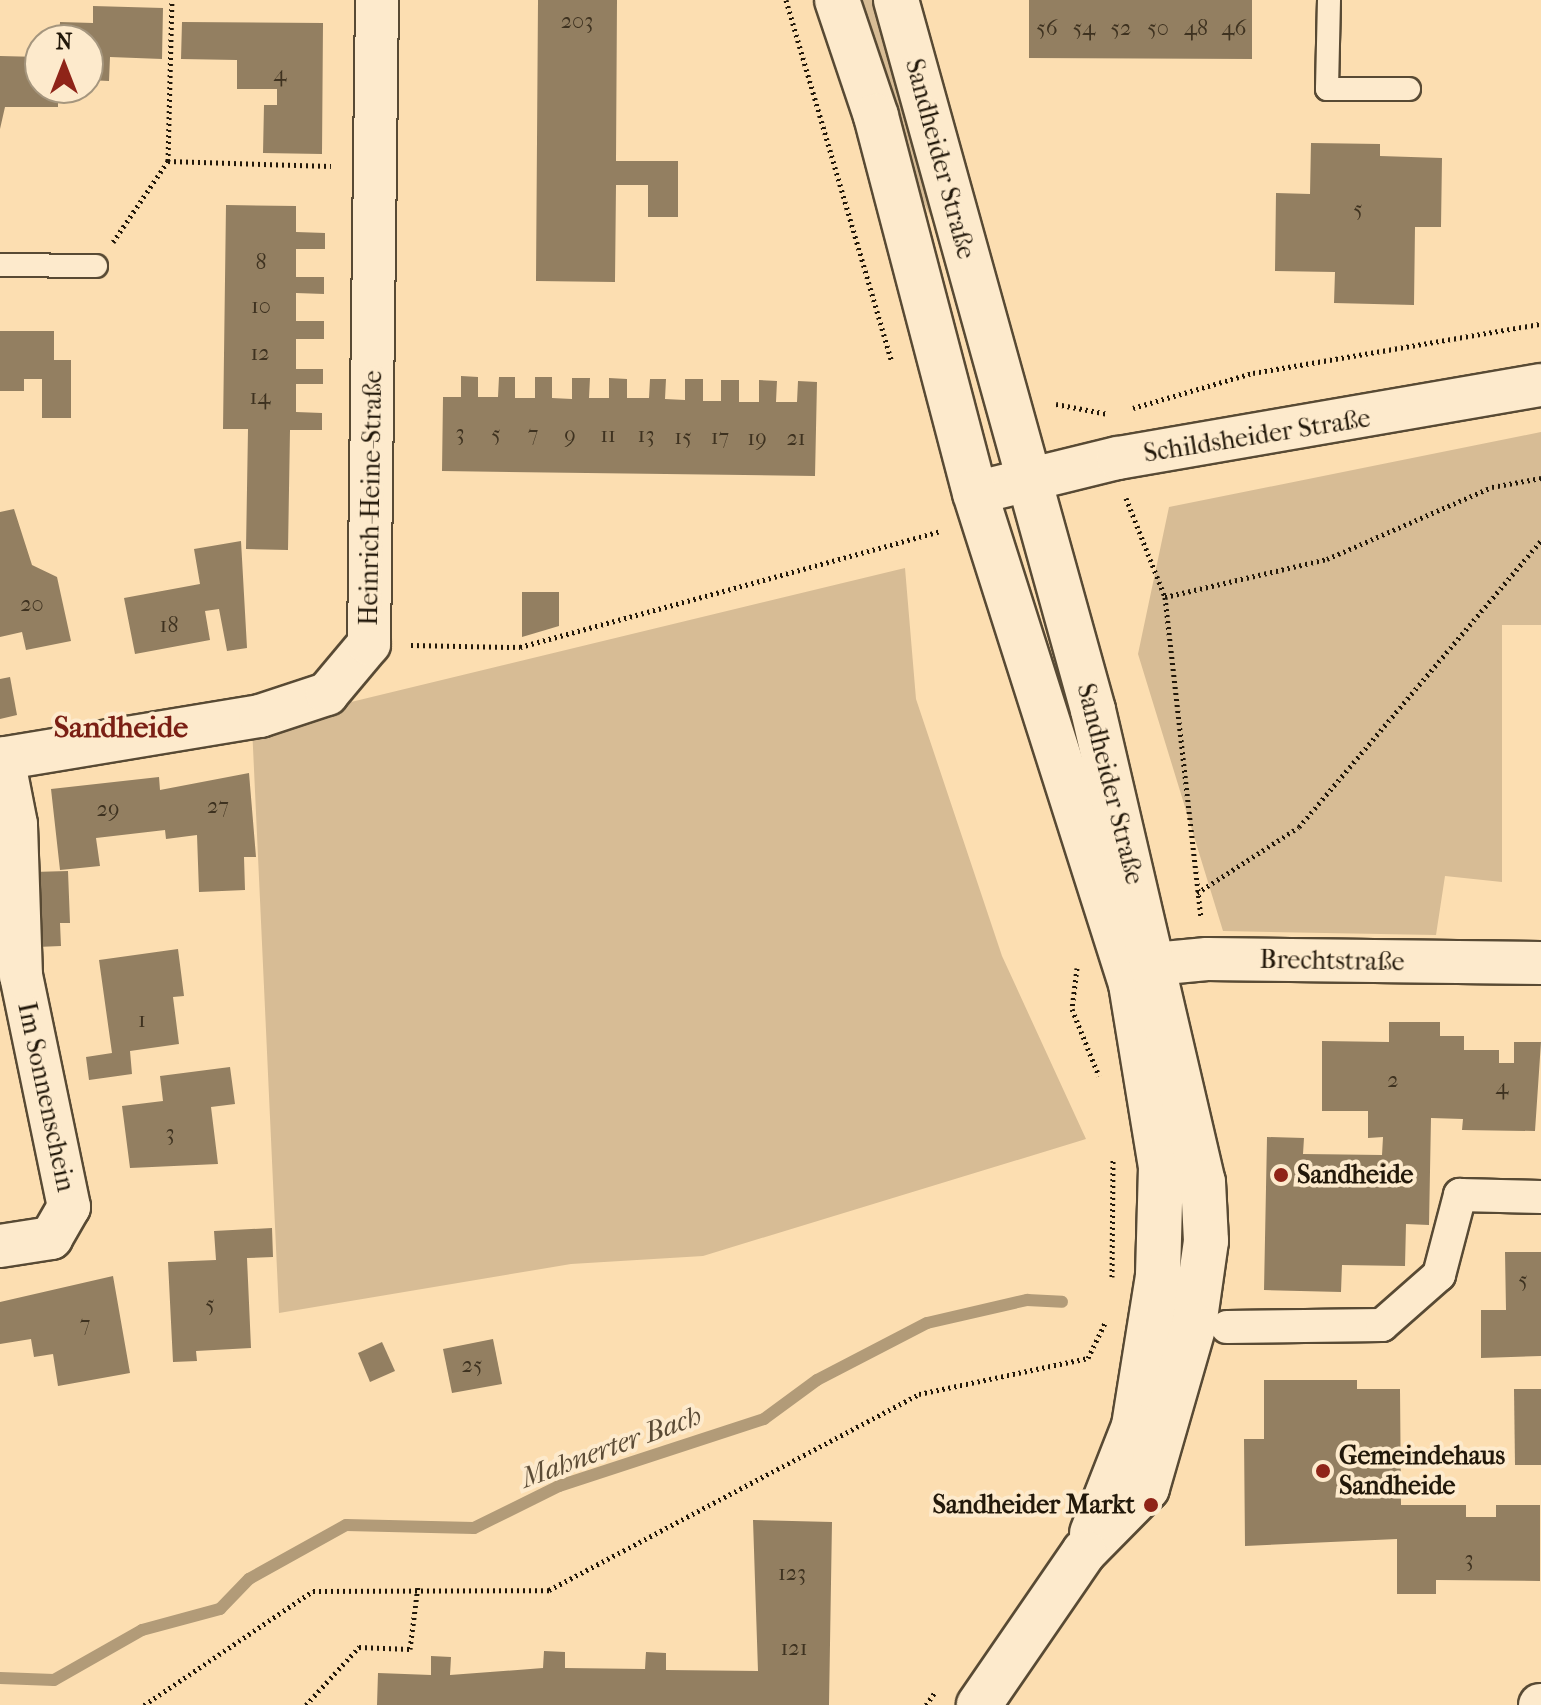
<!DOCTYPE html>
<meta charset="utf-8">
<style>
body{margin:0}
#map{position:relative;width:1541px;height:1705px;overflow:hidden;background:#fcdeb1;font-family:"IM FELL French Canon",serif}
div>[style]{position:absolute}
[style*='--x']{left:calc(var(--x)*1px);top:calc(var(--y)*1px);width:calc(var(--w)*1px);rotate:calc(var(--a)*1deg)}
.green>*{inset:0;background:#d7bc95}
.stream>*{height:12px;margin:-6px;padding:0 6px;transform-origin:6px;border-radius:6px;background:#b29b78}
.building>*{inset:0;background:#937f61}
.path>*{height:5px;margin-top:-2.5px;transform-origin:0;background:repeating-linear-gradient(90deg,#22180a 0 2px,transparent 0 6px)}
.roads{filter:drop-shadow(2px 0 #584a34) drop-shadow(-2px 0 #584a34) drop-shadow(0 2px #584a34) drop-shadow(0 -2px #584a34)}
.service>*{height:22px;margin:-11px;padding:0 11px;transform-origin:11px;border-radius:11px;background:#fdeacc}
.pedestrian>*{height:32px;margin:-16px;padding:0 16px;transform-origin:16px;border-radius:16px;background:#fdeacc}
.minor>*{height:42px;margin:-21px;padding:0 21px;transform-origin:21px;border-radius:21px;background:#fdeacc}
.tertiary>*{height:44px;margin:-22px;padding:0 22px;transform-origin:22px;border-radius:22px;background:#fdeacc}
.dots>*{width:22px;height:22px;translate:-50% -50%;box-sizing:border-box;border:4px solid #fdeacc;border-radius:50%}
span{translate:-50% -50%;white-space:nowrap;text-align:center;line-height:1.15;-webkit-text-stroke:8px #fdeacc;paint-order:stroke}
.number-label{font-size:22px;color:#3e3220}
.number-label span{-webkit-text-stroke-width:0}
.street-label{font-size:26px;color:#22180a}
.poi-label{font-size:26px;color:#22180a;font-weight:700}
.left{translate:0 -50%;text-align:left}
.right{translate:-100% -50%;text-align:right}
.water-label{font-size:28px;color:#5c4c36;font-style:italic}
.quarter-label{font-size:30px;color:#7a1f14;font-weight:700}
.north{position:absolute;left:24px;top:24px;width:80px;height:80px;box-sizing:border-box;background:#fdeacc;border:2px solid #a5967e;border-radius:50%;rotate:0deg;font-size:22px;font-weight:700;line-height:32px;text-align:center;color:#22180a}
.north::after{content:'';display:block;margin:auto;width:28px;height:36px;background:#8f2418;clip-path:polygon(50% 0,100% 100%,50% 72%,0 100%)}
</style>
<div id="map">
<div class="green">
<i style="clip-path:polygon(852px 0,885px 0,951px 259px,905px 163px)"></i>
<i style="clip-path:polygon(1541px 432px,1541px 625px,1502px 625px,1502px 882px,1445px 876px,1436px 935px,1223px 931px,1138px 654px,1169px 507px)"></i>
<i style="clip-path:polygon(905px 568px,916px 699px,1002px 956px,1086px 1139px,703px 1256px,571px 1264px,279px 1313px,252px 726px)"></i>
</div>
<div class="stream">
<i style="--x:0;--y:1678;--w:54;--a:2.1"></i>
<i style="--x:54;--y:1680;--w:101;--a:-29.6"></i>
<i style="--x:142;--y:1630;--w:81;--a:-15.1"></i>
<i style="--x:220;--y:1609;--w:42;--a:-46"></i>
<i style="--x:249;--y:1579;--w:111;--a:-29.1"></i>
<i style="--x:346;--y:1525;--w:128;--a:1.3"></i>
<i style="--x:474;--y:1528;--w:95;--a:-26.3"></i>
<i style="--x:559;--y:1486;--w:216;--a:-18.1"></i>
<i style="--x:764;--y:1419;--w:66;--a:-36.3"></i>
<i style="--x:817;--y:1380;--w:124;--a:-27.4"></i>
<i style="--x:927;--y:1323;--w:103;--a:-13"></i>
<i style="--x:1027;--y:1300;--w:35;--a:3"></i>
</div>
<div class="building">
<i style="clip-path:polygon(538px 0,617px 0,616px 161px,678px 161px,678px 217px,648px 217px,648px 185px,616px 185px,615px 282px,536px 281px)"></i>
<i style="clip-path:polygon(1029px 0,1252px 0,1252px 59px,1029px 58px)"></i>
<i style="clip-path:polygon(93px 6px,163px 8px,162px 59px,110px 57px,109px 81px,88px 80px,88px 40px,59px 40px,60px 22px,93px 23px)"></i>
<i style="clip-path:polygon(182px 22px,323px 23px,322px 154px,263px 153px,264px 105px,277px 105px,277px 89px,237px 89px,237px 60px,181px 59px)"></i>
<i style="clip-path:polygon(0 56px,40px 57px,40px 88px,58px 88px,58px 107px,5px 107px,0 129px)"></i>
<i style="clip-path:polygon(1311px 143px,1380px 144px,1380px 156px,1442px 158px,1441px 227px,1415px 227px,1414px 305px,1334px 303px,1335px 272px,1275px 271px,1276px 193px,1310px 194px)"></i>
<i style="clip-path:polygon(226px 205px,296px 206px,296px 232px,325px 233px,325px 249px,296px 249px,296px 277px,324px 277px,324px 294px,296px 293px,296px 321px,324px 321px,324px 339px,296px 339px,296px 369px,323px 369px,323px 384px,296px 384px,296px 412px,322px 413px,322px 430px,290px 430px,288px 550px,246px 549px,248px 429px,223px 429px)"></i>
<i style="clip-path:polygon(0 331px,54px 331px,54px 360px,71px 360px,71px 418px,42px 418px,42px 379px,24px 379px,24px 391px,0 391px)"></i>
<i style="clip-path:polygon(461px 376px,478px 377px,478px 397px,498px 397px,499px 377px,515px 377px,515px 398px,535px 398px,535px 377px,552px 377px,552px 398px,572px 399px,572px 378px,590px 378px,589px 398px,609px 398px,609px 378px,627px 379px,627px 398px,649px 398px,650px 379px,666px 379px,665px 399px,685px 400px,685px 379px,703px 379px,703px 401px,721px 401px,721px 380px,739px 380px,739px 402px,759px 402px,759px 380px,777px 381px,776px 402px,797px 402px,798px 381px,817px 382px,815px 476px,442px 471px,443px 397px,461px 397px)"></i>
<i style="clip-path:polygon(14px 509px,32px 565px,57px 577px,71px 641px,26px 650px,22px 632px,0 637px,0 512px)"></i>
<i style="clip-path:polygon(241px 541px,247px 648px,227px 651px,219px 609px,205px 611px,210px 640px,135px 654px,124px 598px,200px 584px,194px 549px)"></i>
<i style="clip-path:polygon(522px 592px,559px 592px,559px 626px,522px 637px)"></i>
<i style="clip-path:polygon(10px 677px,17px 715px,0 719px,0 679px)"></i>
<i style="clip-path:polygon(249px 773px,256px 857px,244px 857px,245px 890px,199px 892px,197px 835px,166px 839px,165px 830px,96px 838px,100px 866px,60px 870px,51px 789px,159px 777px,160px 790px)"></i>
<i style="clip-path:polygon(68px 871px,70px 923px,60px 923px,61px 946px,37px 947px,33px 872px)"></i>
<i style="clip-path:polygon(178px 949px,184px 996px,173px 997px,179px 1044px,130px 1051px,132px 1074px,89px 1080px,86px 1057px,112px 1053px,99px 960px)"></i>
<i style="clip-path:polygon(1389px 1022px,1440px 1022px,1440px 1036px,1464px 1036px,1464px 1050px,1499px 1050px,1499px 1063px,1514px 1063px,1514px 1042px,1541px 1042px,1535px 1131px,1462px 1130px,1463px 1119px,1431px 1118px,1429px 1225px,1406px 1224px,1405px 1266px,1342px 1265px,1341px 1292px,1264px 1290px,1267px 1137px,1304px 1138px,1303px 1154px,1382px 1155px,1383px 1137px,1368px 1138px,1368px 1111px,1322px 1111px,1322px 1041px,1389px 1042px)"></i>
<i style="clip-path:polygon(230px 1067px,235px 1104px,211px 1107px,218px 1164px,130px 1168px,122px 1106px,163px 1101px,160px 1076px)"></i>
<i style="clip-path:polygon(272px 1228px,273px 1257px,247px 1258px,251px 1348px,196px 1351px,197px 1361px,173px 1362px,168px 1262px,216px 1260px,214px 1231px)"></i>
<i style="clip-path:polygon(1505px 1252px,1541px 1252px,1541px 1356px,1481px 1358px,1481px 1310px,1506px 1310px)"></i>
<i style="clip-path:polygon(113px 1276px,130px 1373px,58px 1386px,53px 1354px,34px 1357px,31px 1339px,0 1344px,0 1302px)"></i>
<i style="clip-path:polygon(493px 1339px,502px 1384px,452px 1393px,443px 1349px)"></i>
<i style="clip-path:polygon(382px 1342px,395px 1371px,370px 1382px,358px 1353px)"></i>
<i style="clip-path:polygon(1264px 1380px,1357px 1380px,1357px 1389px,1400px 1389px,1401px 1505px,1466px 1505px,1466px 1517px,1496px 1517px,1496px 1505px,1540px 1505px,1540px 1581px,1436px 1580px,1436px 1594px,1397px 1594px,1397px 1539px,1245px 1546px,1244px 1439px,1264px 1439px)"></i>
<i style="clip-path:polygon(1514px 1389px,1541px 1389px,1541px 1465px,1515px 1465px)"></i>
<i style="clip-path:polygon(753px 1520px,832px 1522px,829px 1705px,377px 1705px,378px 1673px,431px 1675px,431px 1656px,451px 1657px,450px 1675px,543px 1668px,544px 1651px,565px 1652px,565px 1668px,645px 1669px,646px 1652px,666px 1653px,666px 1670px,758px 1671px)"></i>
</div>
<div class="path">
<i style="--x:786;--y:0;--w:375;--a:73.7"></i>
<i style="--x:168;--y:161;--w:163;--a:1.8"></i>
<i style="--x:113;--y:242;--w:98;--a:-55.8"></i>
<i style="--x:168;--y:161;--w:161;--a:-88.6"></i>
<i style="--x:1056;--y:404;--w:53;--a:10.9"></i>
<i style="--x:1133;--y:408;--w:125;--a:-16.3"></i>
<i style="--x:1253;--y:373;--w:292;--a:-9.7"></i>
<i style="--x:1126;--y:498;--w:106;--a:68.5"></i>
<i style="--x:1165;--y:597;--w:323;--a:83.6"></i>
<i style="--x:1165;--y:597;--w:166;--a:-13.2"></i>
<i style="--x:1327;--y:559;--w:180;--a:-23.6"></i>
<i style="--x:1492;--y:487;--w:50;--a:-10.4"></i>
<i style="--x:411;--y:645;--w:109;--a:1.1"></i>
<i style="--x:520;--y:647;--w:437;--a:-15.4"></i>
<i style="--x:1197;--y:893;--w:121;--a:-32.9"></i>
<i style="--x:1299;--y:827;--w:375;--a:-49.8"></i>
<i style="--x:1077;--y:968;--w:41;--a:97"></i>
<i style="--x:1072;--y:1009;--w:72;--a:68.1"></i>
<i style="--x:1112;--y:1277;--w:118;--a:-89.5"></i>
<i style="--x:144;--y:1705;--w:204;--a:-34"></i>
<i style="--x:313;--y:1591;--w:236;--a:-0.2"></i>
<i style="--x:549;--y:1590;--w:419;--a:-27.9"></i>
<i style="--x:919;--y:1394;--w:173;--a:-12"></i>
<i style="--x:1088;--y:1358;--w:41;--a:-64.1"></i>
<i style="--x:306;--y:1705;--w:79;--a:-47.6"></i>
<i style="--x:359;--y:1647;--w:51;--a:2.2"></i>
<i style="--x:410;--y:1649;--w:64;--a:-82.8"></i>
<i style="--x:926;--y:1705;--w:16;--a:-55"></i>
</div>
<div class="roads">
<div class="service">
<i style="--x:1329;--y:0;--w:89;--a:91.3"></i>
<i style="--x:1327;--y:89;--w:82;--a:0"></i>
<i style="--x:0;--y:265;--w:96;--a:0.6"></i>
</div>
<div class="pedestrian">
<i style="--x:1227;--y:1327;--w:155;--a:-0.7"></i>
<i style="--x:1382;--y:1325;--w:76;--a:-41.3"></i>
<i style="--x:1439;--y:1275;--w:83;--a:-75.3"></i>
<i style="--x:1460;--y:1195;--w:81;--a:1.4"></i>
</div>
<div class="minor">
<i style="--x:975;--y:493;--w:147;--a:-13.8"></i>
<i style="--x:1118;--y:458;--w:429;--a:-9.8"></i>
<i style="--x:0;--y:759;--w:264;--a:-9.4"></i>
<i style="--x:260;--y:716;--w:71;--a:-18.2"></i>
<i style="--x:327;--y:694;--w:65;--a:-50"></i>
<i style="--x:369;--y:644;--w:644;--a:-89.29"></i>
<i style="--x:1131;--y:984;--w:30;--a:-41"></i>
<i style="--x:1154;--y:964;--w:53;--a:-5.4"></i>
<i style="--x:1207;--y:959;--w:334;--a:0.7"></i>
<i style="--x:0;--y:1246;--w:52;--a:-8.9"></i>
<i style="--x:51;--y:1238;--w:36;--a:-60"></i>
<i style="--x:69;--y:1207;--w:236;--a:-101.7"></i>
<i style="--x:21;--y:976;--w:152;--a:-91.9"></i>
<i style="--x:16;--y:824;--w:67;--a:-101.1"></i>
<i style="--x:1540;--y:1705;--w:1;--a:0"></i>
</div>
<div class="tertiary">
<i style="--x:837;--y:0;--w:122;--a:71.4"></i>
<i style="--x:876;--y:116;--w:390;--a:75.3"></i>
<i style="--x:975;--y:493;--w:515;--a:72.37"></i>
<i style="--x:1131;--y:984;--w:185;--a:80.7"></i>
<i style="--x:1161;--y:1167;--w:109;--a:91.6"></i>
<i style="--x:1158;--y:1276;--w:152;--a:99.1"></i>
<i style="--x:1134;--y:1426;--w:115;--a:111.4"></i>
<i style="--x:896;--y:0;--w:737;--a:74.49"></i>
<i style="--x:1093;--y:710;--w:485;--a:76.9"></i>
<i style="--x:1203;--y:1182;--w:59;--a:87.1"></i>
<i style="--x:1206;--y:1241;--w:85;--a:98.1"></i>
<i style="--x:1194;--y:1325;--w:170;--a:106.1"></i>
<i style="--x:1147;--y:1488;--w:90;--a:134.5"></i>
<i style="--x:1084;--y:1552;--w:186;--a:124.5"></i>
</div>
</div>
<div class="dots">
<i style="left:1281px;top:1175px;background:#8f2418"></i>
<i style="left:1323px;top:1471px;background:#8f2418"></i>
<i style="left:1151px;top:1505px;background:#8f2418"></i>
</div>
<div class="number-label">
<span style="left:577px;top:22px">203</span>
<span style="left:1047px;top:29px">56</span>
<span style="left:1084px;top:29px">54</span>
<span style="left:1121px;top:29px">52</span>
<span style="left:1158px;top:29px">50</span>
<span style="left:1196px;top:29px">48</span>
<span style="left:1234px;top:29px">46</span>
<span style="left:280px;top:75px">4</span>
<span style="left:1358px;top:210px">5</span>
<span style="left:261px;top:263px">8</span>
<span style="left:261px;top:307px">10</span>
<span style="left:260px;top:354px">12</span>
<span style="left:260px;top:398px">14</span>
<span style="left:460px;top:434px">3</span>
<span style="left:496px;top:435px">5</span>
<span style="left:533px;top:435px">7</span>
<span style="left:570px;top:436px">9</span>
<span style="left:608px;top:436px">11</span>
<span style="left:646px;top:436px">13</span>
<span style="left:683px;top:438px">15</span>
<span style="left:720px;top:438px">17</span>
<span style="left:757px;top:439px">19</span>
<span style="left:796px;top:439px">21</span>
<span style="left:32px;top:605px">20</span>
<span style="left:169px;top:626px">18</span>
<span style="left:218px;top:807px">27</span>
<span style="left:108px;top:810px">29</span>
<span style="left:142px;top:1021px">1</span>
<span style="left:1393px;top:1081px">2</span>
<span style="left:1502px;top:1088px">4</span>
<span style="left:170px;top:1134px">3</span>
<span style="left:1523px;top:1281px">5</span>
<span style="left:210px;top:1305px">5</span>
<span style="left:85px;top:1325px">7</span>
<span style="left:472px;top:1366px">25</span>
<span style="left:1469px;top:1560px">3</span>
<span style="left:792px;top:1574px">123</span>
<span style="left:794px;top:1649px">121</span>
</div>
<div class="street-label">
<span style="left:940px;top:159px;rotate:75deg">Sandheider Straße</span>
<span style="left:1257px;top:436px;rotate:-9deg">Schildsheider Straße</span>
<span style="left:371px;top:498px;rotate:-89deg">Heinrich-Heine-Straße</span>
<span style="left:1110px;top:784px;rotate:76deg">Sandheider Straße</span>
<span style="left:1332px;top:961px;rotate:1deg">Brechtstraße</span>
<span style="left:46px;top:1097px;rotate:78deg">Im Sonnenschein</span>
</div>
<div class="poi-label">
<span class="left" style="left:1297px;top:1175px">Sandheide</span>
<span class="left" style="left:1339px;top:1471px">Gemeindehaus<br>Sandheide</span>
<span class="right" style="left:1135px;top:1505px">Sandheider Markt</span>
</div>
<div class="water-label">
<span style="left:611px;top:1447px;rotate:-20deg">Mahnerter Bach</span>
</div>
<div class="quarter-label">
<span style="left:121px;top:728px">Sandheide</span>
</div>
<div class="north">N</div>
</div>
